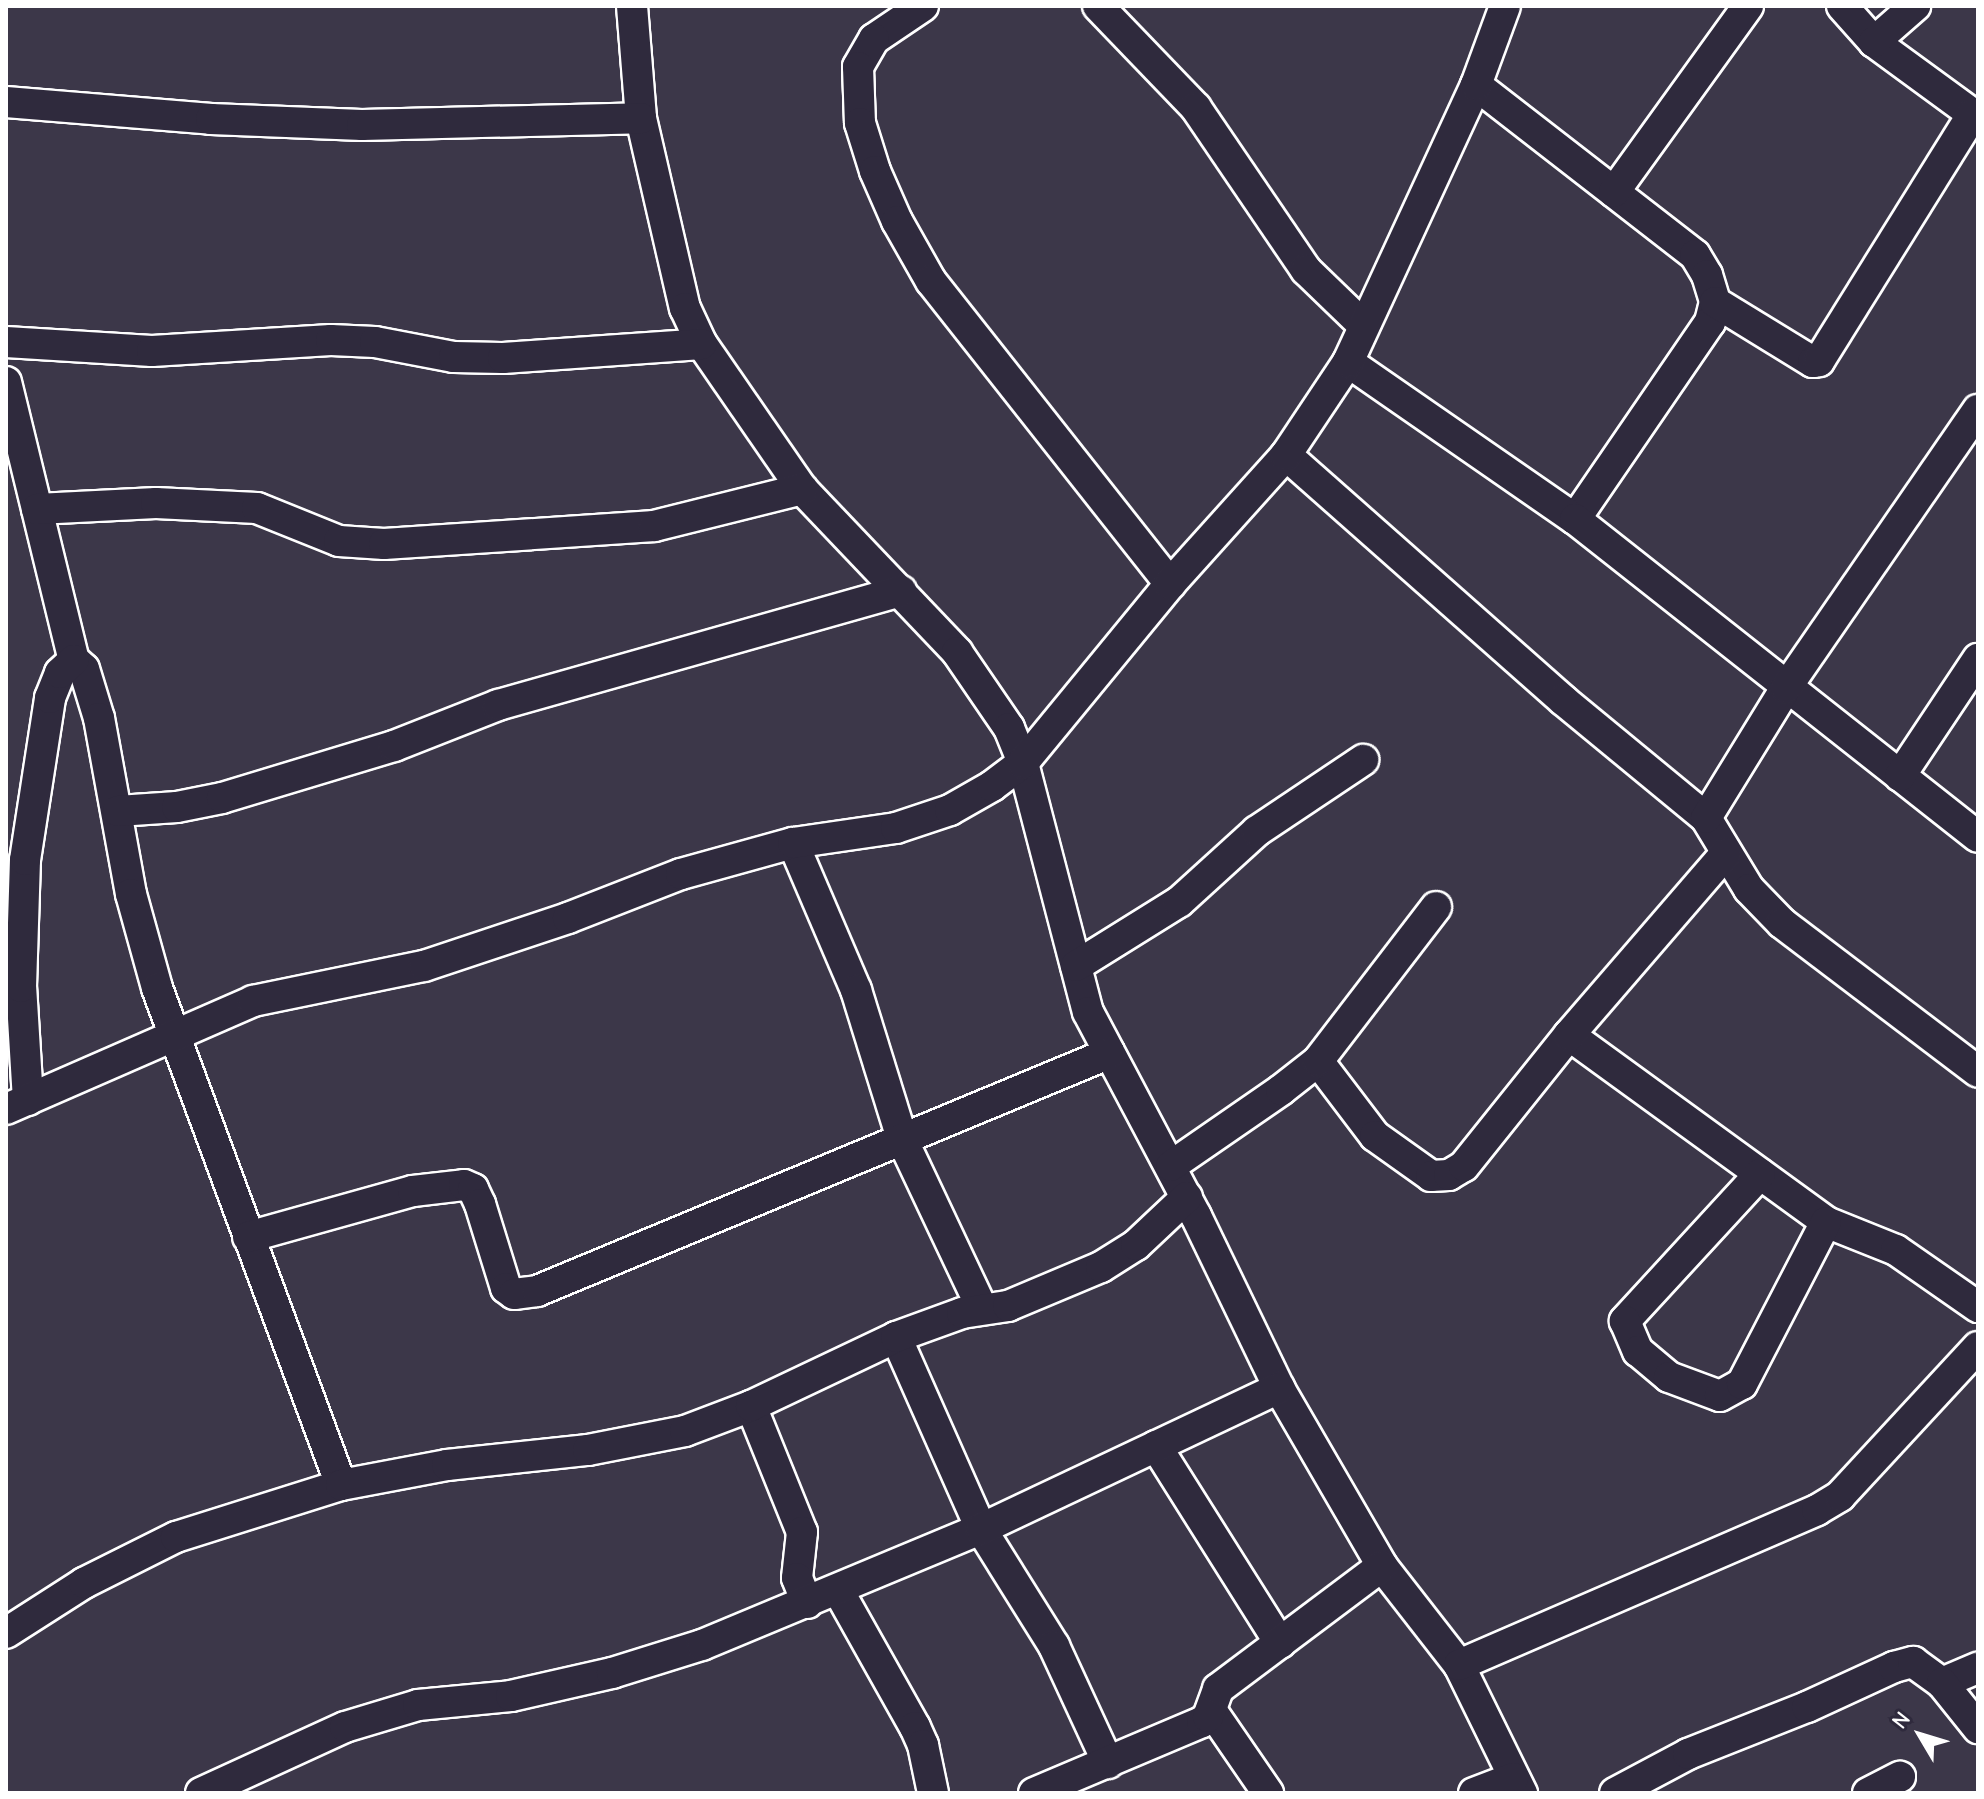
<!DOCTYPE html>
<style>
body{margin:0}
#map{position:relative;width:1984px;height:1799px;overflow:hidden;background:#3c3749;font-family:"Comic Neue",sans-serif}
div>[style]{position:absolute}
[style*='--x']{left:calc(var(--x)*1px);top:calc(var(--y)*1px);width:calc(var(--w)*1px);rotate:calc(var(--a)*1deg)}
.roads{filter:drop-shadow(2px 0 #fff) drop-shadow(-2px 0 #fff) drop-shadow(0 2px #fff) drop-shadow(0 -2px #fff)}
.minor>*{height:30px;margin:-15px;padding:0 15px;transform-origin:15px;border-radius:15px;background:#2f2a3d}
span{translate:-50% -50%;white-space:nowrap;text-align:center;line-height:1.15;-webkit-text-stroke:6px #2f2a3d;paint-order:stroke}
.frame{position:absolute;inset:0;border:8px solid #fff;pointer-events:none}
.north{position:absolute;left:1880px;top:1695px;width:80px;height:80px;-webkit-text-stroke:6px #2f2a3d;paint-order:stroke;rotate:308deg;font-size:22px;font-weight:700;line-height:32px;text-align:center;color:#fff}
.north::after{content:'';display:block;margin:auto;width:28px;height:36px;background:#fff;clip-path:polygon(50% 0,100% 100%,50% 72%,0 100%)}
</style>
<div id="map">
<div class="roads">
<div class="minor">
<i style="--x:632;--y:6;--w:112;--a:85.4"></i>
<i style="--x:641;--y:118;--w:195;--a:77"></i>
<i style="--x:685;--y:308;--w:40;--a:65"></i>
<i style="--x:702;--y:344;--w:176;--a:55.4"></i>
<i style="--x:802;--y:489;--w:225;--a:46.4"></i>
<i style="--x:957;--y:652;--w:92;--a:55.6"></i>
<i style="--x:1009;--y:728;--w:38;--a:68"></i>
<i style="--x:1023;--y:763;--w:257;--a:75.4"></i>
<i style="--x:1088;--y:1012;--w:231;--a:62.1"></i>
<i style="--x:1196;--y:1216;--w:191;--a:64.2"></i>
<i style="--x:1279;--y:1388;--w:206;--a:59.9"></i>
<i style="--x:1382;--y:1566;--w:125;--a:52.1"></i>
<i style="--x:1459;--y:1665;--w:143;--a:63.8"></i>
<i style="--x:923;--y:6;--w:59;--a:146"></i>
<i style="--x:874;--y:39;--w:32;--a:120"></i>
<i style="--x:858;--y:67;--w:56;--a:88"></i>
<i style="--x:860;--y:123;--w:50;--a:72.6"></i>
<i style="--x:875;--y:171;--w:55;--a:66.3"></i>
<i style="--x:897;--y:221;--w:69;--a:60.5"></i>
<i style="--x:931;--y:281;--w:386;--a:51.7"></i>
<i style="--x:1098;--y:6;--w:141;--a:46.1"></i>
<i style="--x:1196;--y:108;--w:196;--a:55.8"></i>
<i style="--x:1306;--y:270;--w:79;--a:44"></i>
<i style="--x:1842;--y:6;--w:48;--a:48.4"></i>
<i style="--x:1874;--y:42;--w:129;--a:36.2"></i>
<i style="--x:1874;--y:42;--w:55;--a:-41.3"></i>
<i style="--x:1476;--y:85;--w:277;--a:37.8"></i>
<i style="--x:1695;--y:255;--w:23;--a:59"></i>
<i style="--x:1707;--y:275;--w:28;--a:73"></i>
<i style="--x:1715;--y:302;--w:21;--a:104"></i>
<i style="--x:1710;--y:322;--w:239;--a:124.4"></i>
<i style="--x:6;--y:102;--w:206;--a:4.7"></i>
<i style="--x:211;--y:119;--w:151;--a:2.3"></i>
<i style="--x:362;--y:125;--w:279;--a:-1.4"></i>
<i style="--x:1614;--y:192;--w:229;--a:-54.2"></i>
<i style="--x:1715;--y:302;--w:115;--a:31.5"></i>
<i style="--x:1813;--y:362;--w:6;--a:-9"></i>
<i style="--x:1819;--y:361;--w:291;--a:-58.1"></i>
<i style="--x:6;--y:342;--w:146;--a:3.5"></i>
<i style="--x:152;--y:351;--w:179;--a:-3.5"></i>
<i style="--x:331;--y:340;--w:44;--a:2.6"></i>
<i style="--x:375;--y:342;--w:80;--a:10.8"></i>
<i style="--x:454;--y:357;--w:49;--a:1.2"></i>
<i style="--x:503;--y:358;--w:199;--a:-4"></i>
<i style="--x:1348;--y:362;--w:276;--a:34.7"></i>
<i style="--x:1575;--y:519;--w:513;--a:38.28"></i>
<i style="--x:6;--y:382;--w:286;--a:76.3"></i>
<i style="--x:74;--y:660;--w:13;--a:42"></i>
<i style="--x:84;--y:669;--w:51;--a:73"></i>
<i style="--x:99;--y:718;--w:179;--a:79.7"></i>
<i style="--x:131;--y:894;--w:98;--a:74.5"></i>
<i style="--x:157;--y:988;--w:530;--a:69.68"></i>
<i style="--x:1286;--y:455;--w:370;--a:41.5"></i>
<i style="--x:1563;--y:700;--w:185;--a:39.5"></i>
<i style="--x:1706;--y:818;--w:83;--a:58.8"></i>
<i style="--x:1749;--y:889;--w:47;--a:45.9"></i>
<i style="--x:1782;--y:923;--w:246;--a:37.2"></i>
<i style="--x:37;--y:509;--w:119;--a:-2.9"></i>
<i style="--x:156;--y:503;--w:101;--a:2.8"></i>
<i style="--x:257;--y:508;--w:88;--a:21.9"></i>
<i style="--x:339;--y:541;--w:45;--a:3.8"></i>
<i style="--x:384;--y:544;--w:271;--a:-3.8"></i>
<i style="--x:654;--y:526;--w:153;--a:-14"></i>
<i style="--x:1900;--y:776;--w:141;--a:-56.3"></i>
<i style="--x:118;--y:811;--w:59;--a:-3.9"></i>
<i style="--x:177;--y:807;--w:46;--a:-11.3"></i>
<i style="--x:222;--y:798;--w:180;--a:-16.8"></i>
<i style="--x:394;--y:746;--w:112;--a:-21.5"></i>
<i style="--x:498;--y:705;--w:419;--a:-15.8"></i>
<i style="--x:1706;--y:818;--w:153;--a:-58.4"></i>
<i style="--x:1786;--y:688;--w:338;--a:-55.4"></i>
<i style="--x:793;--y:843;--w:160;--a:66.8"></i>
<i style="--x:856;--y:990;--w:156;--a:72.8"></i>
<i style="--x:902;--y:1139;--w:187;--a:64.7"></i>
<i style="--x:1076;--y:966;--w:121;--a:-31.9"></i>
<i style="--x:1179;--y:902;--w:105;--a:-42.3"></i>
<i style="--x:1257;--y:831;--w:128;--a:-33.8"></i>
<i style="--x:1569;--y:1035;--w:318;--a:36"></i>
<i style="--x:1826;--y:1222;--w:75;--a:21.8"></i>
<i style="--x:1896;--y:1250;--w:100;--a:34.8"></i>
<i style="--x:1318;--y:1061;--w:94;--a:52.8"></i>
<i style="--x:1375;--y:1136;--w:69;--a:35.5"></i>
<i style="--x:1431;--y:1176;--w:18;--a:-3"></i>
<i style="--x:1449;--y:1175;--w:17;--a:-31"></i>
<i style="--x:1464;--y:1166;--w:168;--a:-51.3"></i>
<i style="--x:1569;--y:1035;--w:240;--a:-49.2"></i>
<i style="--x:28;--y:1100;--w:113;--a:-93.5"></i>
<i style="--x:21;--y:987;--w:127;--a:-88.2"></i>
<i style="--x:25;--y:860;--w:164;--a:-81.2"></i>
<i style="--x:50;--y:698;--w:27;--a:-68"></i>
<i style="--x:60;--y:673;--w:19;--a:-43"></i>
<i style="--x:6;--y:1109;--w:270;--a:-23.6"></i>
<i style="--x:253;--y:1001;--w:175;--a:-11.6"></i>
<i style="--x:424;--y:966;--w:152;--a:-18.4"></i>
<i style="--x:568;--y:918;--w:121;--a:-21.3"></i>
<i style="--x:681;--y:874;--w:116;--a:-15.5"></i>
<i style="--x:793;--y:843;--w:104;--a:-8.3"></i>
<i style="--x:896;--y:828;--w:57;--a:-18.4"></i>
<i style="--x:950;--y:810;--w:48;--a:-29.7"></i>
<i style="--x:992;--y:786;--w:39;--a:-37"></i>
<i style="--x:1023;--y:763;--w:232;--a:-50.6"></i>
<i style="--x:1170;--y:584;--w:173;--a:-48"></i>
<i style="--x:1286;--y:455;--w:112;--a:-56.3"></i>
<i style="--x:1348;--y:362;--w:305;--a:-65.2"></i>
<i style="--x:1476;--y:85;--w:84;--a:-69.8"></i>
<i style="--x:1171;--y:1166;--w:134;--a:-34.6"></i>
<i style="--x:1281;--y:1090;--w:47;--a:-38.1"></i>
<i style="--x:1318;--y:1061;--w:194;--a:-52.5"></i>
<i style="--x:1760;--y:1174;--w:200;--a:132.6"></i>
<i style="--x:1625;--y:1321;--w:33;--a:67"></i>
<i style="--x:1638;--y:1351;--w:40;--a:40"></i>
<i style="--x:1669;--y:1377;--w:54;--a:20.4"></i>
<i style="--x:1720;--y:1396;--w:25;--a:-29"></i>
<i style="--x:1742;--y:1384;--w:182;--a:-62.6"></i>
<i style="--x:248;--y:1237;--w:171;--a:-15.6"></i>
<i style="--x:413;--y:1191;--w:51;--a:-6.7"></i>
<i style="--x:464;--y:1185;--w:10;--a:24"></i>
<i style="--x:473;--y:1189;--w:17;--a:65"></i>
<i style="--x:480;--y:1204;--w:88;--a:72.8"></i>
<i style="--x:506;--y:1288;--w:10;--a:37"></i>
<i style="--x:514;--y:1294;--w:23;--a:-7"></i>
<i style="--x:537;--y:1291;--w:620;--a:-22.56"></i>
<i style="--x:896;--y:1337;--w:210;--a:66.1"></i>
<i style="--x:981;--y:1529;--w:138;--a:58"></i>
<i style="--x:1054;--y:1646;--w:129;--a:65.2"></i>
<i style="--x:751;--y:1406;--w:136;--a:68"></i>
<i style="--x:802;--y:1532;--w:46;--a:96.2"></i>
<i style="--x:797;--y:1578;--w:27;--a:68"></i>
<i style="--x:1156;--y:1446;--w:233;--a:57.8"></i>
<i style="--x:838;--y:1590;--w:157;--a:60.7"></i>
<i style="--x:915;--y:1727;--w:20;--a:66"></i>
<i style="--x:923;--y:1745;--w:49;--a:78.2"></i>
<i style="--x:6;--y:1633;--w:93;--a:-32.7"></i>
<i style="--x:84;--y:1583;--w:103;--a:-26.6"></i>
<i style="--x:176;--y:1537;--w:173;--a:-17.5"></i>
<i style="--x:341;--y:1485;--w:108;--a:-10.7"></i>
<i style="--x:447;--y:1465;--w:142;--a:-6.1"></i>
<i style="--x:588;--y:1450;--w:99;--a:-11.1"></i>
<i style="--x:685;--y:1431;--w:71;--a:-20.7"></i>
<i style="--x:751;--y:1406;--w:161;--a:-25.4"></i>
<i style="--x:896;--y:1337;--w:70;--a:-20"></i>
<i style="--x:962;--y:1313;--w:47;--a:-8.7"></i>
<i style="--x:1008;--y:1306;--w:101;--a:-22.8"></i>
<i style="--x:1101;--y:1267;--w:41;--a:-32.2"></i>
<i style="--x:1136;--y:1245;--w:70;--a:-43.3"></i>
<i style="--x:1459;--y:1665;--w:390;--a:-23.4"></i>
<i style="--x:1817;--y:1510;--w:27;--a:-31"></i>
<i style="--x:1840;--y:1496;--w:203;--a:-47.2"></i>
<i style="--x:1942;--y:1683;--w:39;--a:-23"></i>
<i style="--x:1211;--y:1710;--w:101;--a:55.5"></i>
<i style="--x:201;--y:1793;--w:158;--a:-24.6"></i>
<i style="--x:345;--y:1727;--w:76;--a:-16.8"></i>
<i style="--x:418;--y:1705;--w:93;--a:-5.5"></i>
<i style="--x:511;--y:1696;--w:104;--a:-12.8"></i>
<i style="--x:612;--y:1673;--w:94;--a:-17.3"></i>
<i style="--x:702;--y:1645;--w:302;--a:-22.6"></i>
<i style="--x:981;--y:1529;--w:330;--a:-25.3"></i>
<i style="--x:1034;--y:1793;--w:182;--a:-22.9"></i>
<i style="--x:1202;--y:1722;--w:8;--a:-40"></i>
<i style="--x:1208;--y:1717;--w:30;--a:-70"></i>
<i style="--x:1218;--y:1689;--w:205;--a:-36.9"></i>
<i style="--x:1474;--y:1793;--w:42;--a:-21"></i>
<i style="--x:1615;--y:1793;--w:83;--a:-28.1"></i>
<i style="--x:1688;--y:1754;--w:128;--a:-21.6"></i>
<i style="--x:1807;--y:1707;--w:96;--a:-24.7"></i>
<i style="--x:1894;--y:1667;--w:20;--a:-15"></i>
<i style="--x:1913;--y:1662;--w:36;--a:36"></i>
<i style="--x:1942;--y:1683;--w:58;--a:51.3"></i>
<i style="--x:1868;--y:1793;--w:36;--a:-27"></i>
</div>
</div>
<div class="frame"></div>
<div class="north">N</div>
</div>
